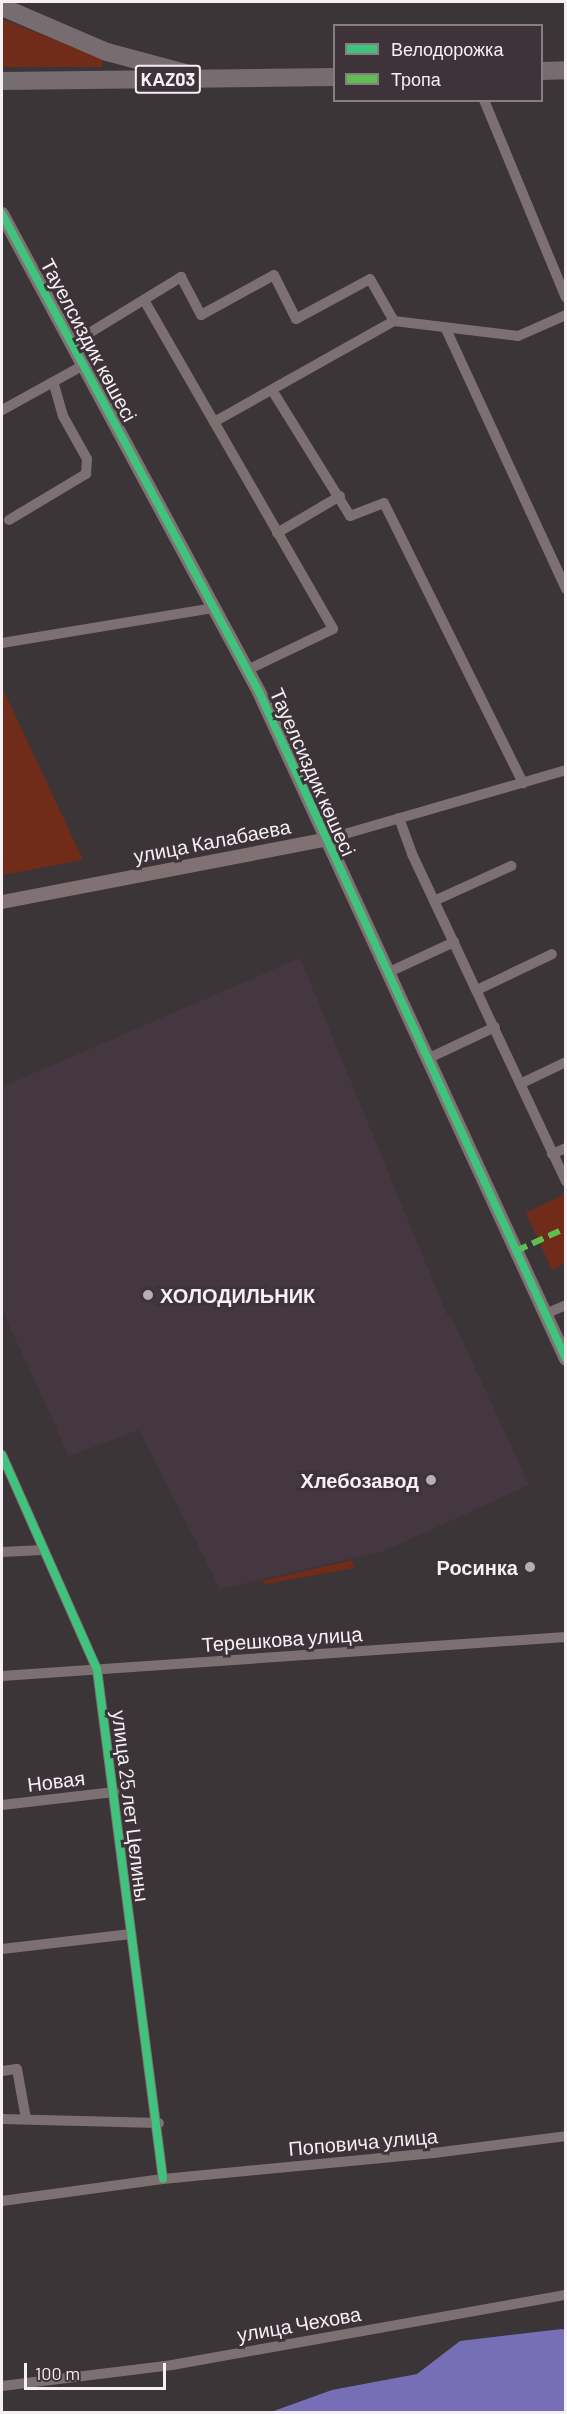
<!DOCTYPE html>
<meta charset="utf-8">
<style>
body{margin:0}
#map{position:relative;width:567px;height:2414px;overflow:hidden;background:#3b3538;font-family:Barlow,sans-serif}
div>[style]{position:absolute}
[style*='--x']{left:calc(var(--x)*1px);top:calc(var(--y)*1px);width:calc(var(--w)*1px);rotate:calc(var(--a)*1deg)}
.built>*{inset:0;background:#45373f}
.green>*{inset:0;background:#702c18}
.water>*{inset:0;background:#766fb6}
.street>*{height:10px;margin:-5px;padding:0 5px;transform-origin:5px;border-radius:5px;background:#7d7072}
.secondary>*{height:14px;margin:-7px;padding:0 7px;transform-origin:7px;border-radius:7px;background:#817174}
.highway>*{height:18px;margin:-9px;padding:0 9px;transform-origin:9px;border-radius:9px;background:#776c6f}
.quiet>*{height:6px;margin-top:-3px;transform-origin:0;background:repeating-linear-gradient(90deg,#5fbe4e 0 12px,transparent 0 18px)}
.cycleway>*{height:8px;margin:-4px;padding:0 4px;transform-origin:4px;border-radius:4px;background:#40c37c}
.dots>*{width:16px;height:16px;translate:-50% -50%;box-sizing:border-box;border:3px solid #3d3339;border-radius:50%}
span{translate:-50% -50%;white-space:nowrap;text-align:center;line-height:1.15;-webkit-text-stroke:6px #3d3339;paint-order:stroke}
.shield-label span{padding:2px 4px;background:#3d3339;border:2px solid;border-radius:4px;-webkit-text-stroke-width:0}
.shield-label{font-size:18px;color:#f6eff3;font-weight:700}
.street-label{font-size:20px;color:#f6eff3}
.poi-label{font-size:20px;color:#f6eff3;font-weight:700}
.left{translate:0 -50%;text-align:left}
.right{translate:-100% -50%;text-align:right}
.frame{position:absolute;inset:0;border:3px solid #f6eff3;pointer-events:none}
.legend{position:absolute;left:333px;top:24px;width:210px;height:78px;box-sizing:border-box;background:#3d3339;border:2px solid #877e83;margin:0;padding:8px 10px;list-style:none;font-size:18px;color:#f6eff3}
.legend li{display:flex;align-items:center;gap:12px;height:30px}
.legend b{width:30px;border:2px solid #877e83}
.scale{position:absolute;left:24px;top:2363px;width:142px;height:27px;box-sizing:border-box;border:3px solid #f6eff3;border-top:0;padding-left:8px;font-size:18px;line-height:21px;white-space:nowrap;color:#f6eff3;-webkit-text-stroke:4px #3d3339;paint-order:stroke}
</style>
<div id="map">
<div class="built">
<i style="clip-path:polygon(300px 958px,447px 1315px,451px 1316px,529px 1485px,384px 1551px,220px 1589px,139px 1430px,69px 1456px,2px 1309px,2px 1087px)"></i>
</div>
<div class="green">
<i style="clip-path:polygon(2px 19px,103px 59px,102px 67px,2px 67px)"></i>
<i style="clip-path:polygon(2px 687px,83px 860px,2px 875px)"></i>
<i style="clip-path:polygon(565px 1194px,565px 1263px,552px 1270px,526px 1213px)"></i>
<i style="clip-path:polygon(352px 1560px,354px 1568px,266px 1584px,261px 1581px)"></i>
</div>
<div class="water">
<i style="clip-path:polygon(562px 2329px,566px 2331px,565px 2412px,271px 2412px,332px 2390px,417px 2374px,460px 2341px)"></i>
</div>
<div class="street">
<i style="--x:484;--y:100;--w:214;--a:67.5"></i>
<i style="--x:144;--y:300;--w:379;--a:60.1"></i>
<i style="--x:333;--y:629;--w:95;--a:154.5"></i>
<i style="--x:445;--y:327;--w:289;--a:65.2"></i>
<i style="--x:73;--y:343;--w:127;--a:-31.4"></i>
<i style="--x:181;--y:277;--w:43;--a:62.2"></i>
<i style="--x:201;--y:315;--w:83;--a:-28.7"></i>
<i style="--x:274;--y:275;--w:49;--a:63.4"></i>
<i style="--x:296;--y:319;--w:84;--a:-28.4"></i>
<i style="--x:370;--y:279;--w:48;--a:60.3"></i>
<i style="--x:272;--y:390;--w:148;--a:58.2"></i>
<i style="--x:350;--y:516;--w:36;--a:-21"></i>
<i style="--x:384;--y:503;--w:313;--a:63.6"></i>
<i style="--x:2;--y:410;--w:94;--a:-28.8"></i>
<i style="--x:214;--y:422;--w:206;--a:-29.3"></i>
<i style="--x:394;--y:321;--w:125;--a:6.9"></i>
<i style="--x:518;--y:336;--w:52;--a:-23.6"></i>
<i style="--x:9;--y:520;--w:90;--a:-30.9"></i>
<i style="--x:86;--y:474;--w:15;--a:-86"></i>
<i style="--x:87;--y:459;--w:49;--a:-119.2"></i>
<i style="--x:63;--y:416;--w:35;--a:-106"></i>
<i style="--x:277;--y:533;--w:73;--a:-30.4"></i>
<i style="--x:2;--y:643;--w:215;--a:-9.4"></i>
<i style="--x:399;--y:818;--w:38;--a:70"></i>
<i style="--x:412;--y:854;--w:362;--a:64.8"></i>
<i style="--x:324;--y:840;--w:252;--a:-16.1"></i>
<i style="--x:434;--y:901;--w:85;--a:-24.4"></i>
<i style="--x:387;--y:973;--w:74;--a:-24.8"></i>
<i style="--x:477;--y:990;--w:83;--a:-25.6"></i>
<i style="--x:427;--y:1059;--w:75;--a:-25.2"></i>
<i style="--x:522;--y:1083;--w:49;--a:-25.5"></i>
<i style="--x:552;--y:1154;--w:15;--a:-23"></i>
<i style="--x:545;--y:1314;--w:23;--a:-23"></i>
<i style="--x:2;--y:1455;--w:234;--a:66.1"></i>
<i style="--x:97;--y:1669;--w:514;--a:82.63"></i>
<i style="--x:2;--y:1552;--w:40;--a:-2.9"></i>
<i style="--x:2;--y:1676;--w:565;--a:-3.96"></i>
<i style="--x:2;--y:1805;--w:113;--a:-6.6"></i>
<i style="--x:2;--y:1949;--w:130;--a:-6.6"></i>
<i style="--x:2;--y:2071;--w:15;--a:-8"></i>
<i style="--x:17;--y:2069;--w:51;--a:79.8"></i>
<i style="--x:2;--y:2119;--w:157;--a:1.5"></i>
<i style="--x:2;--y:2201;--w:162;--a:-7.8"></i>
<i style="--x:163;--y:2179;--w:272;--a:-5.5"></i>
<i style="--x:434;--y:2153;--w:133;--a:-7.3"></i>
<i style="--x:2;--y:2386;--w:171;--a:-7"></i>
<i style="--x:172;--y:2365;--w:400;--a:-10.1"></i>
</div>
<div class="secondary">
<i style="--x:2;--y:214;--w:543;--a:61.73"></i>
<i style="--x:259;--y:692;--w:734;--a:65.28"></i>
<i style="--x:2;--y:902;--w:328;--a:-10.9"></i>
</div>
<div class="highway">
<i style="--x:2;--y:7;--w:114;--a:23.2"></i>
<i style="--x:107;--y:52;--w:82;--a:14.9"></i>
<i style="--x:542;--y:71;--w:24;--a:-2"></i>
<i style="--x:2;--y:81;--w:332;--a:-0.7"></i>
</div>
<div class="quiet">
<i style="--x:516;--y:1251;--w:55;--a:-24.7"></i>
</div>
<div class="cycleway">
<i style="--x:2;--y:214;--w:543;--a:61.73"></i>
<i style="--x:259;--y:692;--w:734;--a:65.28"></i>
<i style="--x:2;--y:1455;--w:234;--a:66.1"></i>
<i style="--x:97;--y:1669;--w:514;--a:82.63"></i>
</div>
<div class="dots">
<i style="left:148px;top:1295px;background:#b5aeb2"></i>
<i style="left:431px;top:1480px;background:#b5aeb2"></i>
<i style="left:530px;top:1567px;background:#b5aeb2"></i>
</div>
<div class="shield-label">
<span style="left:168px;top:79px">KАZ03</span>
</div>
<div class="street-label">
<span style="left:89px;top:340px;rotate:62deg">Тауелсиздик көшесі</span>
<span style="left:313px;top:772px;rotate:66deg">Тауелсиздик көшесі</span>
<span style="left:212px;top:841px;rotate:-11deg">улица Калабаева</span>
<span style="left:282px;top:1639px;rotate:-4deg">Терешкова улица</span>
<span style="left:56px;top:1781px;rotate:-7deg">Новая</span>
<span style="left:131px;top:1806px;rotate:83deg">улица 25 лет Целины</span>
<span style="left:363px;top:2142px;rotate:-5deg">Поповича улица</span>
<span style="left:299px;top:2324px;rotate:-10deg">улица Чехова</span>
</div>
<div class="poi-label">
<span class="left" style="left:160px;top:1295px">ХОЛОДИЛЬНИК</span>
<span class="right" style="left:419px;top:1480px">Хлебозавод</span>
<span class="right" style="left:518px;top:1567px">Росинка</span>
</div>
<div class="frame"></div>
<ul class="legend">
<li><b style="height:8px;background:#40c37c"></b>Велодорожка</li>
<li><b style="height:8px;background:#5fbe4e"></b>Тропа</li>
</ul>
<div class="scale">100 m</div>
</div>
